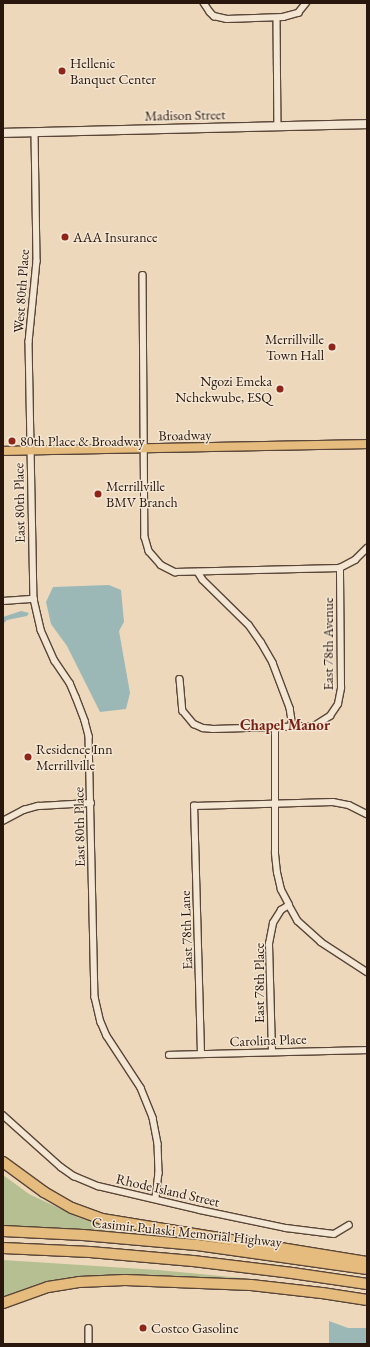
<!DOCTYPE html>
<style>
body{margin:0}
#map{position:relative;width:370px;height:1347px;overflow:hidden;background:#edd8bb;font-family:"EB Garamond",serif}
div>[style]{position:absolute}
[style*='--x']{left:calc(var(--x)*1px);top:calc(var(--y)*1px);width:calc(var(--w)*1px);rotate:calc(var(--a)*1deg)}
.green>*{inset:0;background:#b5bf92}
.water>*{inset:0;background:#9bb8b7}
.roads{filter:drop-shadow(1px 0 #5a4638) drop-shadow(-1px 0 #5a4638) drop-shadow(0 1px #5a4638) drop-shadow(0 -1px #5a4638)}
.street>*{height:5.5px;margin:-2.75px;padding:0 2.75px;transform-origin:2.75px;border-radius:2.75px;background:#f3e6d3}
.secondary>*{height:8px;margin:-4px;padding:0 4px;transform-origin:4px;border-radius:4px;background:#f3e6d3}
.primary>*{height:8px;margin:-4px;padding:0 4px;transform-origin:4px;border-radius:4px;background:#e6bc7e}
.highway>*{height:10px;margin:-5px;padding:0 5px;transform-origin:5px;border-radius:5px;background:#e6bc7e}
.dots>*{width:11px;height:11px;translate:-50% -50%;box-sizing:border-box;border:2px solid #f3e6d3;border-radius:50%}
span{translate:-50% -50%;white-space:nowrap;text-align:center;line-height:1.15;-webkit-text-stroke:3px #f3e6d3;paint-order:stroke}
.poi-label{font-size:14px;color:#29160d}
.left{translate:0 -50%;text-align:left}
.right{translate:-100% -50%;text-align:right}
.street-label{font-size:14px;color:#29160d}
.neighbourhood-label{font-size:15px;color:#7a1f14;font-weight:700}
.frame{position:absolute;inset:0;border:4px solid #29160d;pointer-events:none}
</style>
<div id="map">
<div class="green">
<i style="clip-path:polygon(3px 1175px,29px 1194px,80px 1218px,116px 1227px,116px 1231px,3px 1225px)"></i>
<i style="clip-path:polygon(3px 1260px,158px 1270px,252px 1279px,252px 1283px,49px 1283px,23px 1290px,3px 1299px)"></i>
</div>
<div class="water">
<i style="clip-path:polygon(109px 585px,121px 590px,124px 622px,119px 631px,130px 693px,126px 709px,100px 712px,67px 646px,51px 624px,46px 602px,53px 587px)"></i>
<i style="clip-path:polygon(21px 611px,29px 613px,27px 616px,7px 620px,3px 624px,3px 617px)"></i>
<i style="clip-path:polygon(329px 1321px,348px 1328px,367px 1328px,367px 1344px,329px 1344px)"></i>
</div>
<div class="roads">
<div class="street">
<i style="--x:204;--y:3;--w:11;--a:56"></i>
<i style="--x:210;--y:12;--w:6;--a:45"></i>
<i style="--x:214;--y:16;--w:13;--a:13"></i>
<i style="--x:227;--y:19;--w:56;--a:-2"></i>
<i style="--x:283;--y:17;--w:16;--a:-15"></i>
<i style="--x:298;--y:13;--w:13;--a:-51"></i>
<i style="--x:277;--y:18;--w:108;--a:89.5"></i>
<i style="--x:35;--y:133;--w:128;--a:89.1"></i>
<i style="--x:37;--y:261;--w:81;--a:95.6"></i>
<i style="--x:29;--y:342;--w:257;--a:88.9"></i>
<i style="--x:34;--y:599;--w:32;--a:77"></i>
<i style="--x:41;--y:630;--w:34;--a:66"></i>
<i style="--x:55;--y:661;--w:27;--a:56"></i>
<i style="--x:70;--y:683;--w:15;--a:67"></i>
<i style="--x:76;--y:697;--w:26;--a:69"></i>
<i style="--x:85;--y:721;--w:16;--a:75"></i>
<i style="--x:89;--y:736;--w:261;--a:88.7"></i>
<i style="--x:95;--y:997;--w:26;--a:77"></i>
<i style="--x:101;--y:1022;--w:15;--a:67"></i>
<i style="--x:107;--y:1036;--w:62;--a:56.8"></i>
<i style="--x:141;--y:1088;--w:32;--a:68"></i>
<i style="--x:153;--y:1118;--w:26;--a:79"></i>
<i style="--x:158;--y:1144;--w:29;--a:88"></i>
<i style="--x:159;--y:1173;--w:26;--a:97"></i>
<i style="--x:143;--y:275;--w:262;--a:89.6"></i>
<i style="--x:145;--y:537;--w:15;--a:74"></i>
<i style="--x:149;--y:551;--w:18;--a:49"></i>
<i style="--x:161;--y:565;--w:16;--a:27"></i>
<i style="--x:175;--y:572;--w:165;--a:-1.4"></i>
<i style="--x:198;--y:572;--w:9;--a:58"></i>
<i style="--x:203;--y:580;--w:64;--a:44.4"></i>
<i style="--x:249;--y:625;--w:21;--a:55"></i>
<i style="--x:261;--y:642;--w:24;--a:60"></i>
<i style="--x:273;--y:663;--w:48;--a:69.3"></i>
<i style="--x:290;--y:708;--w:19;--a:81"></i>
<i style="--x:3;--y:601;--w:31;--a:-4"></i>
<i style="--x:180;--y:679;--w:32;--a:85"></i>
<i style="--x:183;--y:711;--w:17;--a:50"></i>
<i style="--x:194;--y:724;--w:10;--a:24"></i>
<i style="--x:203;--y:728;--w:10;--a:6"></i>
<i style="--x:213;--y:729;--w:101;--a:-1.7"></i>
<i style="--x:314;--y:726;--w:19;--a:-32"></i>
<i style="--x:330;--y:716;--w:14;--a:-56"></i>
<i style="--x:338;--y:704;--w:16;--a:-79"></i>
<i style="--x:341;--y:688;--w:120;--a:-90.5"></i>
<i style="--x:340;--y:568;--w:17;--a:-28"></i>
<i style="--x:355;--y:560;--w:17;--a:-45"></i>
<i style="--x:3;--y:821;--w:24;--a:-28"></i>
<i style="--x:24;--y:810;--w:15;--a:-16"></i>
<i style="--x:38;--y:806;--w:53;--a:-3.2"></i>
<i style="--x:289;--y:905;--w:18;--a:61"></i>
<i style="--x:298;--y:921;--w:31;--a:42"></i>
<i style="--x:321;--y:942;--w:55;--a:33.1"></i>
<i style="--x:272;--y:1052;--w:108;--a:-91.6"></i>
<i style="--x:269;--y:944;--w:21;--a:-79"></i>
<i style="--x:273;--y:923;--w:15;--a:-58"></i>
<i style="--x:281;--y:910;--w:9;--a:-32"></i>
<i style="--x:289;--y:905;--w:17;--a:-118"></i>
<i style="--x:281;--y:890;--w:17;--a:-103"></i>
<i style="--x:277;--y:873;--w:20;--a:-96"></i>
<i style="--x:275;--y:853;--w:125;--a:-90"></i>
<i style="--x:201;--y:1054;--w:248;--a:-91.6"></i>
<i style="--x:194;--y:806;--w:139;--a:-1.6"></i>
<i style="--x:333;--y:802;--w:16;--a:11"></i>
<i style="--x:349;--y:805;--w:20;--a:27"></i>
<i style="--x:169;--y:1055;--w:198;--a:-1.4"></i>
<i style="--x:3;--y:1115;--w:78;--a:41.9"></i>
<i style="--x:61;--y:1167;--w:16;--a:35"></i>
<i style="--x:74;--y:1176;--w:26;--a:23"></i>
<i style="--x:98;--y:1186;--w:105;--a:13.2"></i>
<i style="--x:200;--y:1210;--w:88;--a:11.8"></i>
<i style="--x:286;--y:1228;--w:48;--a:7.1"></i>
<i style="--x:334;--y:1234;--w:17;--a:-31"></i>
<i style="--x:89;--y:1328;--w:16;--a:90"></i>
</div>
<div class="secondary">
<i style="--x:3;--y:133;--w:364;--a:-1.4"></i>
</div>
<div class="primary">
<i style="--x:3;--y:451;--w:364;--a:-1.1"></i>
</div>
<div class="highway">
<i style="--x:3;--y:1162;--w:51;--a:36.2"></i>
<i style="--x:44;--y:1192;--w:32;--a:30"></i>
<i style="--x:72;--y:1208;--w:32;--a:20"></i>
<i style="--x:102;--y:1219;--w:268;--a:9.2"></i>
<i style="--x:3;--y:1231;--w:80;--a:2.9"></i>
<i style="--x:83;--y:1235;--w:114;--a:5"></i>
<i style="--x:197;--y:1245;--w:172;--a:8"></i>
<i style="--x:3;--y:1248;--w:87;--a:2.6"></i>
<i style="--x:90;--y:1252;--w:103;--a:5"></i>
<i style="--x:193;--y:1261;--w:100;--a:6.9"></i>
<i style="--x:292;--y:1273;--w:76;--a:8.3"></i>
<i style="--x:3;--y:1303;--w:48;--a:-19.6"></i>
<i style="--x:48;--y:1287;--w:31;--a:-9"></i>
<i style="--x:79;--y:1282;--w:46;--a:-2.5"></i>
<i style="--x:125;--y:1280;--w:126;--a:2.3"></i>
<i style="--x:251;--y:1285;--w:71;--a:6.4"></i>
<i style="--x:322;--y:1293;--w:46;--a:8.8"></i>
</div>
</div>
<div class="dots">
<i style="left:62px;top:71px;background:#8f2418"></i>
<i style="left:65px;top:237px;background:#8f2418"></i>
<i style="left:332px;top:347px;background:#8f2418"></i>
<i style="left:280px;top:389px;background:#8f2418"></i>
<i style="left:12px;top:441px;background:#8f2418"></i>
<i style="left:98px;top:494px;background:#8f2418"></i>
<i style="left:28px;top:757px;background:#8f2418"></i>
<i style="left:143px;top:1328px;background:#8f2418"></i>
</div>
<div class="poi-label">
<span class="left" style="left:70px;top:71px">Hellenic<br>Banquet Center</span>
<span class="left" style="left:73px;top:237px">AAA Insurance</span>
<span class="right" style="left:324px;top:347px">Merrillville<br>Town Hall</span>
<span class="right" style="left:272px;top:389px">Ngozi Emeka<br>Nchekwube, ESQ</span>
<span class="left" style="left:20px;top:441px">80th Place &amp; Broadway</span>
<span class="left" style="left:106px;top:494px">Merrillville<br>BMV Branch</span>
<span class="left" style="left:36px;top:757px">Residence Inn<br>Merrillville</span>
<span class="left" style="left:151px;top:1328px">Costco Gasoline</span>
</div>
<div class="street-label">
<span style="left:185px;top:115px;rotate:-1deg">Madison Street</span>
<span style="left:21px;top:291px;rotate:-86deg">West 80th Place</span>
<span style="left:185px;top:435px;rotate:-1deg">Broadway</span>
<span style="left:19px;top:503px;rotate:-91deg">East 80th Place</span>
<span style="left:328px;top:644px;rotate:-90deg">East 78th Avenue</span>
<span style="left:79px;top:827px;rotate:-91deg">East 80th Place</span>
<span style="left:186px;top:930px;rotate:-92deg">East 78th Lane</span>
<span style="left:259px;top:983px;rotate:-90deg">East 78th Place</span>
<span style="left:268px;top:1040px;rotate:-2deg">Carolina Place</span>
<span style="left:168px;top:1190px;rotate:13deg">Rhode Island Street</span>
<span style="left:187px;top:1232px;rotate:6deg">Casimir Pulaski Memorial Highway</span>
</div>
<div class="neighbourhood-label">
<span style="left:285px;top:725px">Chapel Manor</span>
</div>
<div class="frame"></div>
</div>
